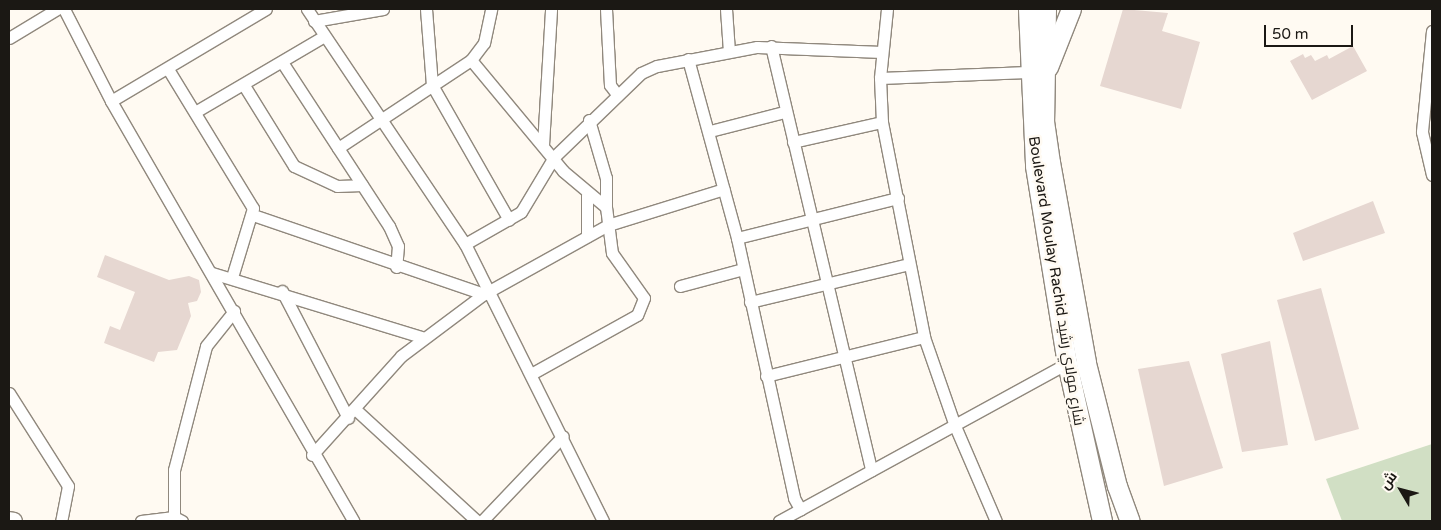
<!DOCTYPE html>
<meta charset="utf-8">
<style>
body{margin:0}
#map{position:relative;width:1441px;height:530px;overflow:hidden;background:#fffaf2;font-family:"Varela Round",Cairo,sans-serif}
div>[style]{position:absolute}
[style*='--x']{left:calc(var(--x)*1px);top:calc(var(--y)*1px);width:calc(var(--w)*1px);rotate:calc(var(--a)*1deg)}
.green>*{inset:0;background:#d1dfc4}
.building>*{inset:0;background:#e6d7d1}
.roads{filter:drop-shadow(1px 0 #90887d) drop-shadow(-1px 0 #90887d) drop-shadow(0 1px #90887d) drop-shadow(0 -1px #90887d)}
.minor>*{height:11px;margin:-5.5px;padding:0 5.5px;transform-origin:5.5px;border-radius:5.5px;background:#fff}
.secondary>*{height:16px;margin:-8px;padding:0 8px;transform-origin:8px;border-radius:8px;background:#fff}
.primary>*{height:19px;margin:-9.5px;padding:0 9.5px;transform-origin:9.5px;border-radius:9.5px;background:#fff}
span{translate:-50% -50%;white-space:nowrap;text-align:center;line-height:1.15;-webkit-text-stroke:5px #fffaf2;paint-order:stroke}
.street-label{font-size:15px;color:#1b1814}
.frame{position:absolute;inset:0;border:10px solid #1b1814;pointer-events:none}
.north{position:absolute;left:1376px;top:465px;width:50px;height:50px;-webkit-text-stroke:4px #fffaf2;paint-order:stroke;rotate:307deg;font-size:14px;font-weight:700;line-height:20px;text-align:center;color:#1b1814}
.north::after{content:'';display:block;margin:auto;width:18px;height:22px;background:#1b1814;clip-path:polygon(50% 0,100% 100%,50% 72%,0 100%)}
.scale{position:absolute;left:1264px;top:25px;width:89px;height:22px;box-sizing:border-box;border:2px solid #1b1814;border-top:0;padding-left:6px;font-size:15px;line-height:18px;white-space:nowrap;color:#1b1814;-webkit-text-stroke:4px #fffaf2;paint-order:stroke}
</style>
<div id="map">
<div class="green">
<i style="clip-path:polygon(1432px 444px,1432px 521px,1342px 521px,1326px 479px)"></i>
</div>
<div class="building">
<i style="clip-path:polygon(1123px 9px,1168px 13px,1162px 31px,1200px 42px,1181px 109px,1100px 86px)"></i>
<i style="clip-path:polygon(1353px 46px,1367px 71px,1312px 100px,1290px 61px,1303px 54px,1305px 58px,1311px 55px,1315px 61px,1327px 55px,1329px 59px)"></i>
<i style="clip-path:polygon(1373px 201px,1385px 233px,1303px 261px,1293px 233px)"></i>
<i style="clip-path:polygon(105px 255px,169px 280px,189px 276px,199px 280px,201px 292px,197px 301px,188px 303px,191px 316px,177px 350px,158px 352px,154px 362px,104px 343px,110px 326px,120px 330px,135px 292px,97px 277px)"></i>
<i style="clip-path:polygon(1321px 288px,1359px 429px,1315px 441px,1277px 300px)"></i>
<i style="clip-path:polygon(1270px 341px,1288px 445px,1242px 452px,1221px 354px)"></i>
<i style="clip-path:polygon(1189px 361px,1223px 468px,1164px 486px,1138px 369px)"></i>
</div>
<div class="roads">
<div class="minor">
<i style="--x:64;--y:9;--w:103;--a:62.9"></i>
<i style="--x:111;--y:101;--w:485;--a:60"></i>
<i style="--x:307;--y:9;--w:283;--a:56.1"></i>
<i style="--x:465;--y:244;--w:309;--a:63.5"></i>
<i style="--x:426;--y:9;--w:76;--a:85.5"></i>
<i style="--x:432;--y:85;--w:155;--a:60.3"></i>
<i style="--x:606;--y:9;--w:76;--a:87"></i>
<i style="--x:610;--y:85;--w:10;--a:53"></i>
<i style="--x:726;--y:9;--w:43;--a:86"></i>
<i style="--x:887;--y:9;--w:69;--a:95.8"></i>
<i style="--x:880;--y:78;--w:44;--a:87.4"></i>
<i style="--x:882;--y:122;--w:219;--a:78.9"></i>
<i style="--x:924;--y:337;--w:94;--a:70.8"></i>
<i style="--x:955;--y:426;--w:103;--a:66.7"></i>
<i style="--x:314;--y:21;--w:70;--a:-9.9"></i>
<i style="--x:1432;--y:31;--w:101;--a:95.7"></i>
<i style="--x:1422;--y:132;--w:44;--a:76.9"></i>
<i style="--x:9;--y:38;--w:56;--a:-31.1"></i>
<i style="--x:771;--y:46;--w:436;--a:76.7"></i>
<i style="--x:688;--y:59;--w:186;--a:74.7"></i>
<i style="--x:737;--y:238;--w:266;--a:77.6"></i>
<i style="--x:794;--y:498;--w:13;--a:61"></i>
<i style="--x:471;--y:60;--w:144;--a:50.3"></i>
<i style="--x:563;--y:171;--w:56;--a:39.9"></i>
<i style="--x:606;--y:207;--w:46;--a:82.6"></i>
<i style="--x:612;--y:253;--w:55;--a:54.6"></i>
<i style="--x:644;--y:298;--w:18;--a:112"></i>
<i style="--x:637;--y:315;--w:121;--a:150.9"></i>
<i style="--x:282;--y:62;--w:196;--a:56.9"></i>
<i style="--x:389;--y:226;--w:22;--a:66"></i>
<i style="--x:398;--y:246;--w:21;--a:95"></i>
<i style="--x:168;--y:69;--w:163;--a:58.6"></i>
<i style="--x:253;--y:208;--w:72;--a:106.9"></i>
<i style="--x:880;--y:78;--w:148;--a:-2.3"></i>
<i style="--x:245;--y:87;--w:93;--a:58.2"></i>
<i style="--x:294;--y:166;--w:47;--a:24.9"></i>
<i style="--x:337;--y:186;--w:25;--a:-2"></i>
<i style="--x:111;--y:101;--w:180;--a:-30.7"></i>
<i style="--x:195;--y:112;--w:148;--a:-30.4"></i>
<i style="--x:589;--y:120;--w:60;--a:73.7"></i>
<i style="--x:606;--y:178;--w:29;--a:90"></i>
<i style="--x:710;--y:131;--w:76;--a:-14.4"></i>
<i style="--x:793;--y:142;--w:91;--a:-12.7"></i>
<i style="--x:543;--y:145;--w:136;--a:-86.6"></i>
<i style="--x:338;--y:148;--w:159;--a:-33.5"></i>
<i style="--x:471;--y:60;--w:21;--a:-53"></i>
<i style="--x:484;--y:43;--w:35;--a:-78"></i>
<i style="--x:253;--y:215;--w:244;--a:18.9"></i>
<i style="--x:587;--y:236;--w:41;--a:-90"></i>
<i style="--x:737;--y:238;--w:166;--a:-14"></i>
<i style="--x:465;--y:244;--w:64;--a:-29.7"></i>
<i style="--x:521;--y:212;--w:64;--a:-59"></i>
<i style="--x:554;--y:157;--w:121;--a:-44"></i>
<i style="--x:641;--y:73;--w:17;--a:-24"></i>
<i style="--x:657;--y:66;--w:102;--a:-10.8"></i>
<i style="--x:757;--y:47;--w:125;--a:2.3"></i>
<i style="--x:212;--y:273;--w:219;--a:17"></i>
<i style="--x:680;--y:286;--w:65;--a:-15.1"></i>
<i style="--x:282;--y:291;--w:143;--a:62.5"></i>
<i style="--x:750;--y:302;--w:163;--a:-13.4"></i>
<i style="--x:766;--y:376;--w:163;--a:-13.9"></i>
<i style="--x:9;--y:393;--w:110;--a:57.6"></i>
<i style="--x:68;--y:486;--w:36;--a:101"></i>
<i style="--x:355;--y:409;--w:166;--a:42.6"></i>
<i style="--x:312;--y:455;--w:133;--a:-48"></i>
<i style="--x:401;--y:356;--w:104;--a:-36.8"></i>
<i style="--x:484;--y:294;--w:142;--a:-29.1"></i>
<i style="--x:608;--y:225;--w:121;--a:-17.2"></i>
<i style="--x:174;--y:517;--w:47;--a:-90"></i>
<i style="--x:174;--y:470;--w:128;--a:-75.5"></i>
<i style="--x:206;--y:346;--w:45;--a:-51.3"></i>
<i style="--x:141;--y:521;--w:33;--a:-7"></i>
<i style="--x:174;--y:517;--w:9;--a:27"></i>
<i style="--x:482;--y:521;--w:117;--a:-46.4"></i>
<i style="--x:779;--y:521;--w:328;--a:-28.7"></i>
</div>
<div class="secondary">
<i style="--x:9;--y:520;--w:5;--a:11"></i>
</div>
<div class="primary">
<i style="--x:1028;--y:9;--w:157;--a:87.4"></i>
<i style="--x:1035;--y:166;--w:200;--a:80.8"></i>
<i style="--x:1067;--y:363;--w:162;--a:77.5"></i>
<i style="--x:1046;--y:9;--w:112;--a:91"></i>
<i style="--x:1044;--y:121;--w:41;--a:81.7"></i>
<i style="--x:1050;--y:162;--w:204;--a:79.8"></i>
<i style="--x:1086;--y:363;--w:127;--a:75.9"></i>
<i style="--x:1117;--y:486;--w:37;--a:70"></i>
<i style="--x:1048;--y:67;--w:62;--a:-68.4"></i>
</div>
</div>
<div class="street-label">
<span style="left:1056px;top:281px;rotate:81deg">Boulevard Moulay Rachid شارع مولاي رشيد</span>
</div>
<div class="frame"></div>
<div class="north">ش</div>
<div class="scale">50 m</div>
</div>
